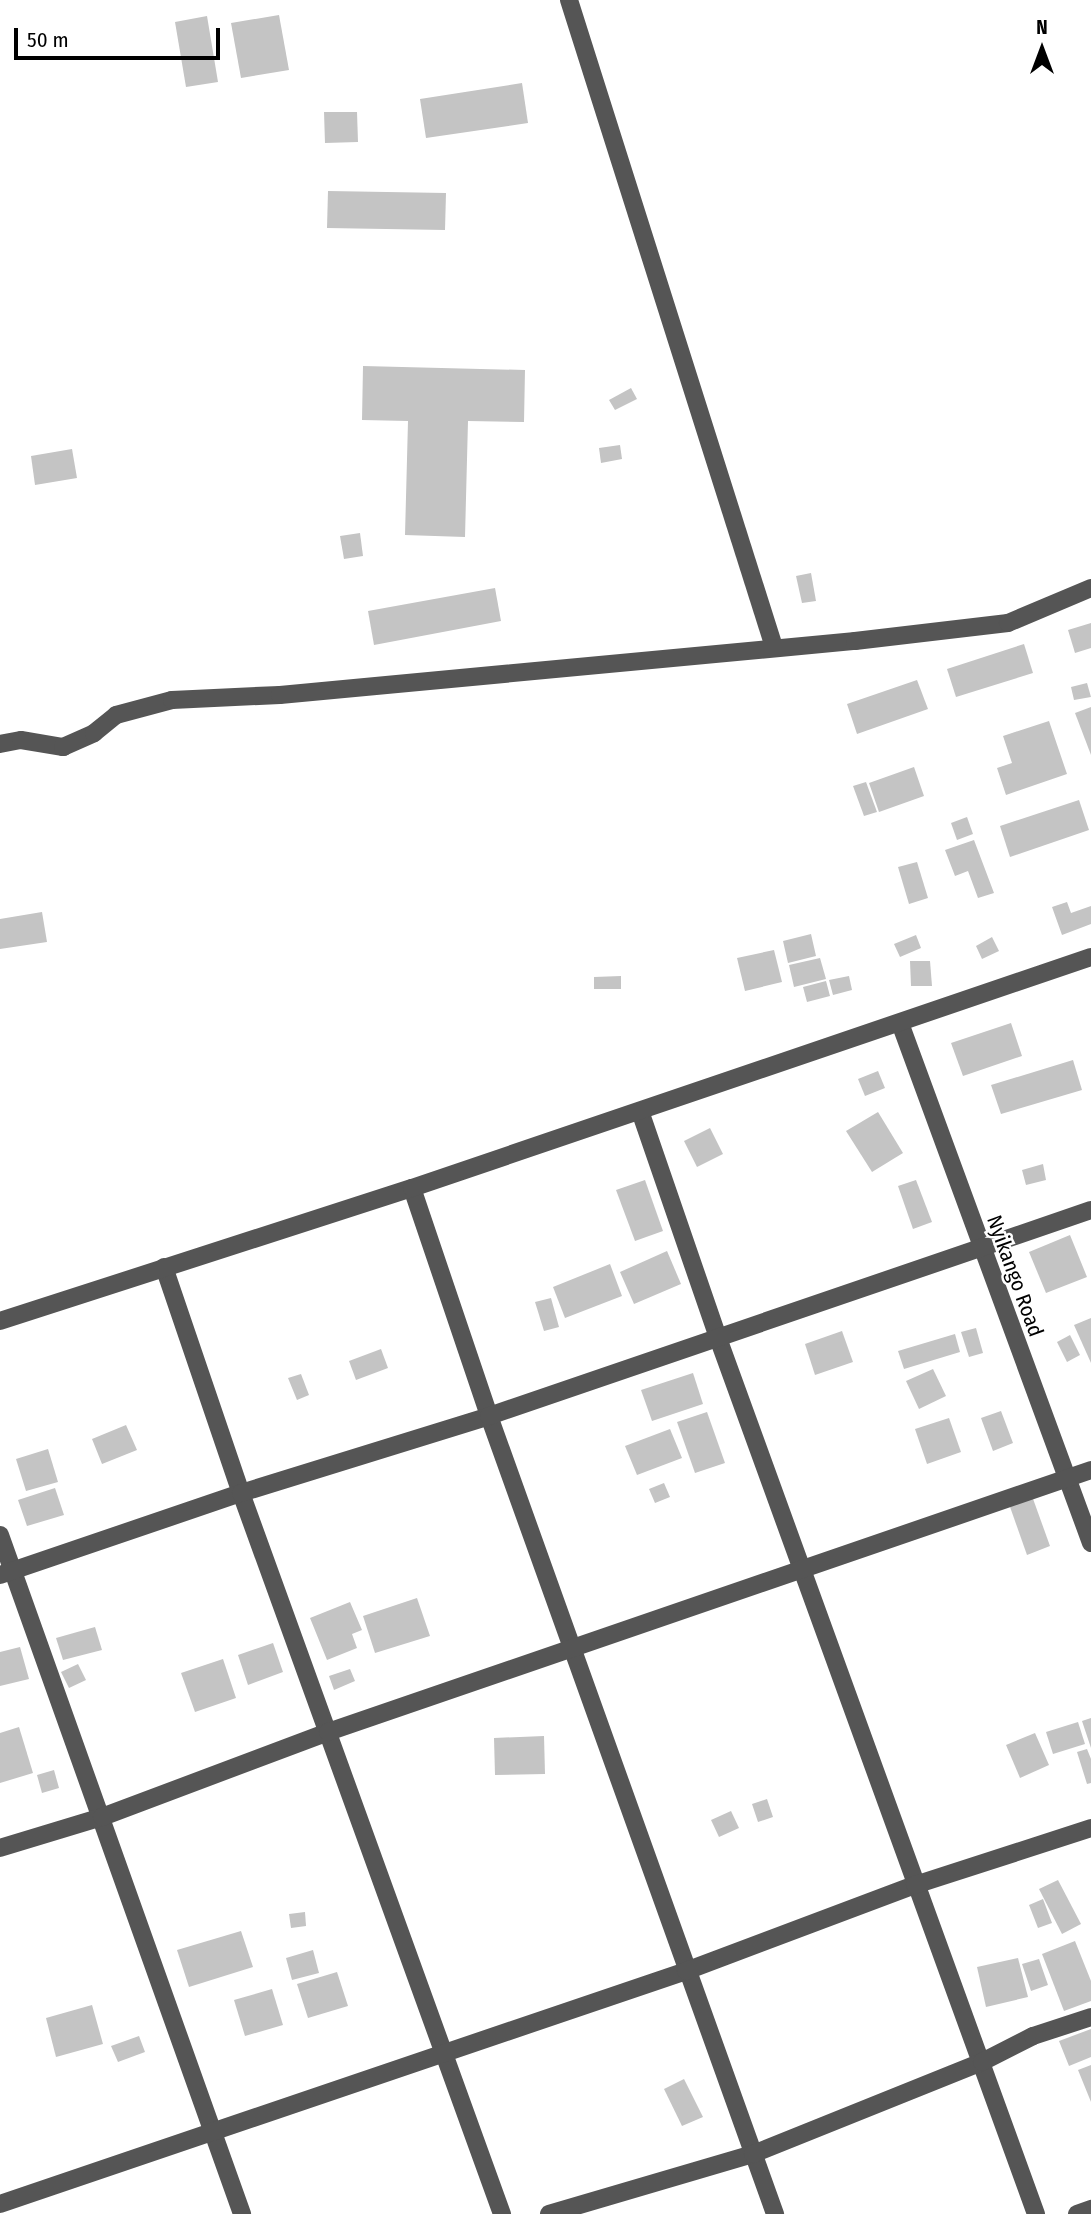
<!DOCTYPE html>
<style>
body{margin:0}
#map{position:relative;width:1091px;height:2214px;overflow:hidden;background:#fff;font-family:"Fira Sans Condensed",sans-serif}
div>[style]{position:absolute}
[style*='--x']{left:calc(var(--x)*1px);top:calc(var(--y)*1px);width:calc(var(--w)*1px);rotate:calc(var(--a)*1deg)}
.building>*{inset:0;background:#c4c4c4}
.minor>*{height:18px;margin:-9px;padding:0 9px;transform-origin:9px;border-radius:9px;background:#555}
span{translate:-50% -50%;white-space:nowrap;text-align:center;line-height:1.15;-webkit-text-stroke:5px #fff;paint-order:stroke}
.street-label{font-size:21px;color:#000}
.north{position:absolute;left:1007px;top:14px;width:70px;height:70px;-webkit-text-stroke:5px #fff;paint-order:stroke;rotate:0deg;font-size:19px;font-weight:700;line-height:28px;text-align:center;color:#000}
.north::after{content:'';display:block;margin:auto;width:24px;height:32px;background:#000;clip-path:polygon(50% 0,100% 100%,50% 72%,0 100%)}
.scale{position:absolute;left:14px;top:28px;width:206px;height:32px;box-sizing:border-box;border:4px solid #000;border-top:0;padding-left:9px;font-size:21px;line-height:24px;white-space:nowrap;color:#000;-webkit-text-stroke:5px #fff;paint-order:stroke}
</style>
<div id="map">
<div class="building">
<i style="clip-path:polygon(279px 15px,289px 70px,241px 78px,231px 23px)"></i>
<i style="clip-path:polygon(207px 16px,218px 82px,186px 87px,175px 22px)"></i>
<i style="clip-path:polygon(522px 83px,528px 123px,426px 138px,420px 99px)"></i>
<i style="clip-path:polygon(324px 112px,357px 112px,358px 142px,325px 143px)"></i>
<i style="clip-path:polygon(328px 191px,446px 193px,445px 230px,327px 228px)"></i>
<i style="clip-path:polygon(363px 366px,525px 370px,524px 422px,468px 421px,465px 537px,405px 535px,408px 421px,362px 420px)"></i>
<i style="clip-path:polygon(631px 388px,637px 399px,615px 410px,609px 400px)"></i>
<i style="clip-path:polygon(620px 445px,622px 459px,601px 463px,599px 448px)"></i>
<i style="clip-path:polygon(72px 449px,77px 478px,35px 485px,31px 456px)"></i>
<i style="clip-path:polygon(360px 533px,363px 556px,344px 559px,340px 536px)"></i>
<i style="clip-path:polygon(811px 573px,816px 601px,802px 603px,796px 576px)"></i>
<i style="clip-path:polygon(495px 588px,501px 621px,374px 645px,368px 611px)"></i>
<i style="clip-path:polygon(1091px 623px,1091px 648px,1075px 653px,1068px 630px)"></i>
<i style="clip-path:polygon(1024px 644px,1033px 673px,956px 697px,947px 669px)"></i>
<i style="clip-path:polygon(917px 680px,928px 709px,857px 734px,847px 704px)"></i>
<i style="clip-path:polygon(1087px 683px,1091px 697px,1074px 700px,1071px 687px)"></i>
<i style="clip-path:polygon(1091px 707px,1091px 755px,1075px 713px)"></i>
<i style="clip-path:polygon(1049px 721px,1067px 774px,1006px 795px,997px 768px,1012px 763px,1003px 736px)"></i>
<i style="clip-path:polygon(914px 767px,924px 796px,879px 812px,869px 783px)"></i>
<i style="clip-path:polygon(866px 782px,877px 812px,864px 816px,853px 786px)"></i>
<i style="clip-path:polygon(1079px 800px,1089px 830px,1010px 857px,1000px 826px)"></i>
<i style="clip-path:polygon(967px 817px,973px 834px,957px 840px,951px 823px)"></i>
<i style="clip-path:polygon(974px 840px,994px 893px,978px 898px,968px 871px,955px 876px,945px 850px)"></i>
<i style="clip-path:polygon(917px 862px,928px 898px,909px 904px,898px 867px)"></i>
<i style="clip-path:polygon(1067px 902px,1071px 913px,1091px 906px,1091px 924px,1062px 935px,1052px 907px)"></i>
<i style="clip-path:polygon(42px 912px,47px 942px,0 949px,0 919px)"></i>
<i style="clip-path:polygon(811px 934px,816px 956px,788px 963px,783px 941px)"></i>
<i style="clip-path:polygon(916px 935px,921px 948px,900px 957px,894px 944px)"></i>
<i style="clip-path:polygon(992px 937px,999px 951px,982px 959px,976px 946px)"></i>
<i style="clip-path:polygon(774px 950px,782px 982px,745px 991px,737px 958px)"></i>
<i style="clip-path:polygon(820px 958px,826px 979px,794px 987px,789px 965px)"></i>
<i style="clip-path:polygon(910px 961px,930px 961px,932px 986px,911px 986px)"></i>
<i style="clip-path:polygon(621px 976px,621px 989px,594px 989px,594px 977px)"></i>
<i style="clip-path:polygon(849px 976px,852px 990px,833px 995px,829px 980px)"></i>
<i style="clip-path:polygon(826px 981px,830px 996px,807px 1002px,803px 987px)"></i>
<i style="clip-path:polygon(1011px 1023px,1022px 1056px,963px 1076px,951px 1043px)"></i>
<i style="clip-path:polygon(1073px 1060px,1082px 1090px,1001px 1114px,991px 1085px)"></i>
<i style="clip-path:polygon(878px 1071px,885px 1088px,865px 1096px,858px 1079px)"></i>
<i style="clip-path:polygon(878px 1112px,903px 1153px,872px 1172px,846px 1131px)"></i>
<i style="clip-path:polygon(710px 1128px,723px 1154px,697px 1167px,684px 1141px)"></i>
<i style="clip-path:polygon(1043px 1164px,1046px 1180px,1026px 1185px,1022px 1170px)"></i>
<i style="clip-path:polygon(645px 1180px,663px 1231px,635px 1241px,616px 1190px)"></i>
<i style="clip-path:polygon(916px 1180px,932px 1222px,913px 1229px,898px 1186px)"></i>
<i style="clip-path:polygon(1070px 1235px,1087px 1277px,1046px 1293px,1029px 1252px)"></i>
<i style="clip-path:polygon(667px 1251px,681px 1284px,634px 1304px,620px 1272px)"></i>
<i style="clip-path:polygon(610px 1264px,622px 1296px,565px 1318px,553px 1287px)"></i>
<i style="clip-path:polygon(551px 1298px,559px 1327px,544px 1331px,535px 1302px)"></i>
<i style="clip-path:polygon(1091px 1318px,1091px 1363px,1074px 1325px)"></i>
<i style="clip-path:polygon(976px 1328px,983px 1353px,969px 1357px,961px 1332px)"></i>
<i style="clip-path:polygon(842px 1331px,853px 1362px,815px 1375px,805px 1344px)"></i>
<i style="clip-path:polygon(955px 1334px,960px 1352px,904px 1369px,898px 1351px)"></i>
<i style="clip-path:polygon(1070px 1335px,1080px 1355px,1067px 1362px,1057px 1342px)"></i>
<i style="clip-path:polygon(381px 1349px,388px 1368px,356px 1380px,349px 1361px)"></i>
<i style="clip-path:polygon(933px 1369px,946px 1396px,919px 1409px,906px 1381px)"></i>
<i style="clip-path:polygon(693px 1373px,703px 1404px,652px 1421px,641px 1390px)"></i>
<i style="clip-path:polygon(301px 1374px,309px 1395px,297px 1400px,288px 1378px)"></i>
<i style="clip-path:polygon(1001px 1411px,1013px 1443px,993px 1451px,981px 1418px)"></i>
<i style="clip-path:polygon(707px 1412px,725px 1463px,695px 1473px,677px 1422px)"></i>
<i style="clip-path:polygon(949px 1418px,961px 1452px,927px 1464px,915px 1429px)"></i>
<i style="clip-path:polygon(126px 1425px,137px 1450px,102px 1464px,92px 1439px)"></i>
<i style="clip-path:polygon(670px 1429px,682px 1458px,637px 1475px,625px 1446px)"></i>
<i style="clip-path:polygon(48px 1449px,58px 1482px,26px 1491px,16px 1459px)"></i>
<i style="clip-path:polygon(664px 1483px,670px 1497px,655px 1503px,649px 1489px)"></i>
<i style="clip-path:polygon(55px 1488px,64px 1515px,27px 1526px,18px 1500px)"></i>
<i style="clip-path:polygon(1032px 1496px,1050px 1546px,1027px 1555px,1009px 1504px)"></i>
<i style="clip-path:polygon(417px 1598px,430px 1636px,375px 1653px,363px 1616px)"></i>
<i style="clip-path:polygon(350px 1602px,362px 1630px,352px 1634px,357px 1648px,327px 1660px,310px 1618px)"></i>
<i style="clip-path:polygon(95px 1627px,102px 1650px,63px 1660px,56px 1638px)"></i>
<i style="clip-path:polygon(273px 1643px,283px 1672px,248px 1685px,238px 1655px)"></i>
<i style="clip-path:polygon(20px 1647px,29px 1679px,0 1686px,0 1652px)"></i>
<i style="clip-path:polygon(223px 1659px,236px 1698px,195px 1712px,181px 1673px)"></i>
<i style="clip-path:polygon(78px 1664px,86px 1680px,69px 1688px,61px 1672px)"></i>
<i style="clip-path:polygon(350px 1669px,355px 1681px,334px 1690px,329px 1676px)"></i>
<i style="clip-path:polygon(1091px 1718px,1091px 1748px,1082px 1721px)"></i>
<i style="clip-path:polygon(1078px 1722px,1085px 1744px,1053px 1754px,1046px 1732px)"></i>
<i style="clip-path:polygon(19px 1727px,33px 1773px,0 1783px,0 1733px)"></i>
<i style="clip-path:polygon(1035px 1733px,1049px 1765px,1020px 1778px,1006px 1745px)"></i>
<i style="clip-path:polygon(544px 1736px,545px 1774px,495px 1775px,494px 1738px)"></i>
<i style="clip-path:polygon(1087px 1749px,1091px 1759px,1091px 1783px,1087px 1784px,1077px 1752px)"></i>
<i style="clip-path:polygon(54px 1770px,59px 1788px,42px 1793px,37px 1775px)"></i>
<i style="clip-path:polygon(767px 1799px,773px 1817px,758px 1822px,752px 1804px)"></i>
<i style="clip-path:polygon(731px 1811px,739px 1828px,719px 1837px,711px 1820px)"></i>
<i style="clip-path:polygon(1058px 1880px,1081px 1924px,1062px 1934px,1039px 1889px)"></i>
<i style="clip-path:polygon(1043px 1899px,1052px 1923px,1038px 1928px,1029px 1905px)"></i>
<i style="clip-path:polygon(305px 1912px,306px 1926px,291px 1928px,289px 1914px)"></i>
<i style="clip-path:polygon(241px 1931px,253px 1967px,189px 1987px,177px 1950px)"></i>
<i style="clip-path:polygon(1075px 1941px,1091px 1981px,1091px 2001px,1064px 2011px,1042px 1954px)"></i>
<i style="clip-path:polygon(313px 1950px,319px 1973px,292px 1980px,286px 1958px)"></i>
<i style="clip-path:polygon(1018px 1958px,1028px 1997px,986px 2007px,977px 1967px)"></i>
<i style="clip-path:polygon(1039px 1959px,1048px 1985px,1031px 1991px,1022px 1964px)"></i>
<i style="clip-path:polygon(337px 1972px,348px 2006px,308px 2018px,297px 1984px)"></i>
<i style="clip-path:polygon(272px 1989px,283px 2025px,245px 2036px,234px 2000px)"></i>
<i style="clip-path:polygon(92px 2005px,103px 2044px,56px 2057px,46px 2018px)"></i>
<i style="clip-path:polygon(1091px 2029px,1091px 2057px,1069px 2066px,1059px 2041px)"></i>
<i style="clip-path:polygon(139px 2036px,145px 2052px,118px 2062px,111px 2046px)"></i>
<i style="clip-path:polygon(1091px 2065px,1091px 2102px,1078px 2070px)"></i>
<i style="clip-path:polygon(684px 2079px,703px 2117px,682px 2126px,664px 2089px)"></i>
</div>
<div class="minor">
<i style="--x:569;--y:0;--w:679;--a:72.42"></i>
<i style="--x:0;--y:744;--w:21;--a:-11"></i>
<i style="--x:21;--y:740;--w:43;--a:9.5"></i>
<i style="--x:63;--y:747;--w:34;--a:-24"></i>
<i style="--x:94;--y:733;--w:28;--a:-39"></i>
<i style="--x:116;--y:715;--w:58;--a:-15"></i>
<i style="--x:172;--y:700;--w:108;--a:-2.7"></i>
<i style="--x:280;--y:695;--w:578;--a:-5.37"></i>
<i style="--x:855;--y:641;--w:154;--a:-6.7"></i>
<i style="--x:1008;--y:623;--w:90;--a:-22.9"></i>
<i style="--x:900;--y:1023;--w:554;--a:69.83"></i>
<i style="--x:640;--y:1111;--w:240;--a:71"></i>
<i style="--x:718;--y:1338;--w:932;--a:70.05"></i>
<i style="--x:412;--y:1188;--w:241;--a:71.3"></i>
<i style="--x:489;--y:1416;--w:848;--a:70.28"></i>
<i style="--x:164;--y:1267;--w:239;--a:71.2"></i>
<i style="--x:241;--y:1493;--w:767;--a:70.1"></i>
<i style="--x:0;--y:1321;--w:433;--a:-17.9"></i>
<i style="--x:412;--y:1188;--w:717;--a:-18.79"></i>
<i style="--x:0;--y:1535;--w:721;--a:70.38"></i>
<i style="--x:0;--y:1575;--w:255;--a:-18.8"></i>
<i style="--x:241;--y:1493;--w:260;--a:-17.2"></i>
<i style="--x:489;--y:1416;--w:636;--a:-18.89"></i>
<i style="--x:0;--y:1848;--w:107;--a:-16.9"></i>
<i style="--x:102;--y:1817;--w:241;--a:-20.6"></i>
<i style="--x:328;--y:1732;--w:807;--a:-18.95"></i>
<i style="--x:0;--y:2204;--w:724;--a:-18.76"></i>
<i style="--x:686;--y:1971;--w:245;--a:-20.6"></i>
<i style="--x:915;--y:1885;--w:185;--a:-17.9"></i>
<i style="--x:549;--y:2214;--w:213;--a:-16.4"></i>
<i style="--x:753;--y:2154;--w:247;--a:-21.9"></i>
<i style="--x:982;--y:2062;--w:57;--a:-27"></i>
<i style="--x:1033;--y:2036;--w:61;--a:-18.1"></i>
<i style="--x:1077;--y:2214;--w:15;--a:-20"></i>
</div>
<div class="street-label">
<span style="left:1015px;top:1276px;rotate:70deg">Nyikango Road</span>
</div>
<div class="north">N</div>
<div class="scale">50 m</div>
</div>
